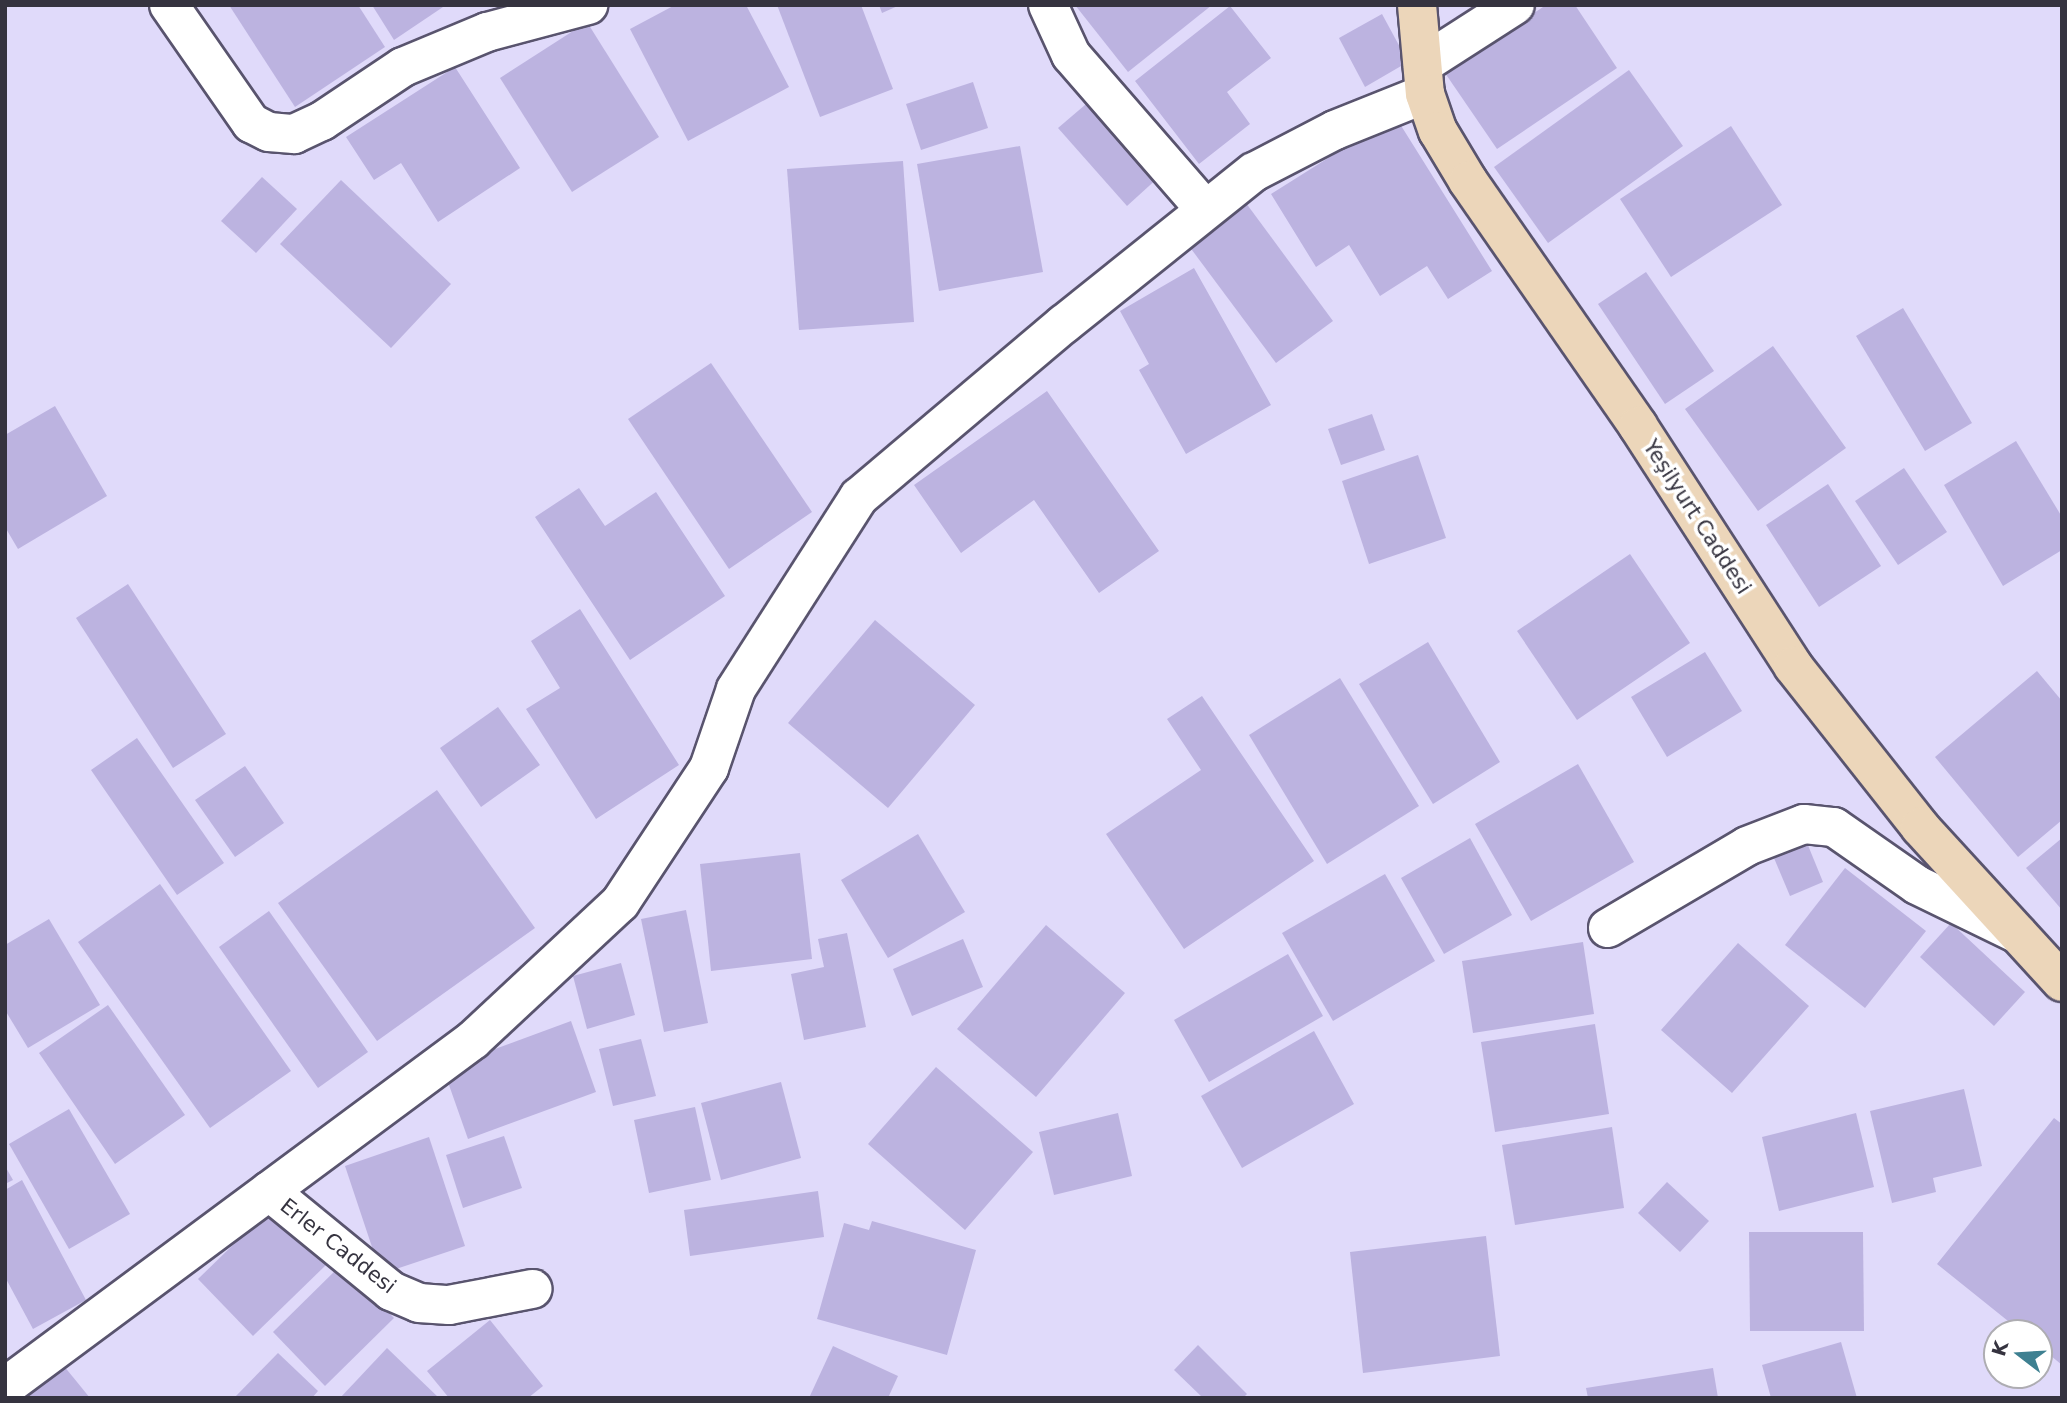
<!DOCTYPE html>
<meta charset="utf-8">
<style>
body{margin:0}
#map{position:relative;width:2067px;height:1403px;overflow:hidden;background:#e0dafa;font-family:"DejaVu Sans",sans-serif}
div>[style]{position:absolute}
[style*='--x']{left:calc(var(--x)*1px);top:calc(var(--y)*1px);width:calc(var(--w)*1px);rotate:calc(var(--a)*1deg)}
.building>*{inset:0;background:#bcb3e0}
.roads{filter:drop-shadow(2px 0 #59546e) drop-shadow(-2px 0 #59546e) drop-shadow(0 2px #59546e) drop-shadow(0 -2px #59546e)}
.minor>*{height:38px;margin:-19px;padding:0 19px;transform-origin:19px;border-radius:19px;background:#fff}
.secondary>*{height:38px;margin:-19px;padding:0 19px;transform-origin:19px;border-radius:19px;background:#ecd6ba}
span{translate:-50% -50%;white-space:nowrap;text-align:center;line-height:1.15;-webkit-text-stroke:7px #fff;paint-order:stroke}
.street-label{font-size:21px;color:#35333f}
.frame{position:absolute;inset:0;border:7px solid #35333f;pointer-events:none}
.north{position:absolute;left:1983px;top:1319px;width:70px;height:70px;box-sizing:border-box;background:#fff;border:2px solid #aeadb2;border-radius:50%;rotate:287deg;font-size:19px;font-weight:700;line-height:28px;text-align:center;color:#35333f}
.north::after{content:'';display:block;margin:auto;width:24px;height:32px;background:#3e8091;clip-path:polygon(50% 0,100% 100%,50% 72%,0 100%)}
</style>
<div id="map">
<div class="building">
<i style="clip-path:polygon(229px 5px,358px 5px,385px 47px,295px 107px)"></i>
<i style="clip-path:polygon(372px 5px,446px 5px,394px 40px)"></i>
<i style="clip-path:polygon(675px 5px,746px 5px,789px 87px,688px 141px,630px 29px)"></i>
<i style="clip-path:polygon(777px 5px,861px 5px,893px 89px,820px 117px)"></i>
<i style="clip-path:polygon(879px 5px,900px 5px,882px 13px)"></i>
<i style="clip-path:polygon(1075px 5px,1212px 5px,1128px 72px)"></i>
<i style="clip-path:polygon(1546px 5px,1575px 5px,1617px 68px,1497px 149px,1445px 73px)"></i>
<i style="clip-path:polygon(1230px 6px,1271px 58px,1227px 92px,1250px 124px,1199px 164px,1135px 81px)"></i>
<i style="clip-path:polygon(1382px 14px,1408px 62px,1365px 87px,1339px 38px)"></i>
<i style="clip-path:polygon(587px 22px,659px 137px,572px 192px,500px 78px)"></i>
<i style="clip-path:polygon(455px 67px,520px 168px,438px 222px,401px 163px,374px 180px,346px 137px)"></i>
<i style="clip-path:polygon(1629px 70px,1683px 146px,1548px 243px,1494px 167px)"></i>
<i style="clip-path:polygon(973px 82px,988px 128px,921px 150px,906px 104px)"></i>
<i style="clip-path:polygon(1092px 99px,1160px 176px,1127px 206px,1058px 128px)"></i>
<i style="clip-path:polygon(1395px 116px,1492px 271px,1448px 299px,1427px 266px,1380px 296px,1349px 245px,1316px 267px,1271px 194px)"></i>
<i style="clip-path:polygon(1731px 126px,1782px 205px,1671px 277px,1620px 199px)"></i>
<i style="clip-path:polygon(1020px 146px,1043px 272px,939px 291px,917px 164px)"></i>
<i style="clip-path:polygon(903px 161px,914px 322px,799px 330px,787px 169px)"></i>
<i style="clip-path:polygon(262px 177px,297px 209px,256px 253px,221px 221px)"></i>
<i style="clip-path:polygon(341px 180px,451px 284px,391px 348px,280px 244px)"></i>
<i style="clip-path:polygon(1243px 199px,1333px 321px,1276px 363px,1186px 242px)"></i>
<i style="clip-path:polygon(1194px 268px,1271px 405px,1186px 454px,1139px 370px,1149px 364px,1120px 311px)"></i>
<i style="clip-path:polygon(1646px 272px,1714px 371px,1665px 404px,1598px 304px)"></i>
<i style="clip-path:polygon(1903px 308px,1972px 423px,1925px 451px,1856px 336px)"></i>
<i style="clip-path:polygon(1773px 346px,1846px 448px,1758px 511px,1685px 409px)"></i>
<i style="clip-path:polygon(711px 363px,812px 512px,729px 569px,628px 419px)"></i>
<i style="clip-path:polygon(1047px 391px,1159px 551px,1099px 593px,1034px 500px,961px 553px,914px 485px)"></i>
<i style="clip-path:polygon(55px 406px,107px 496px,18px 549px,5px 527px,5px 435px)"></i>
<i style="clip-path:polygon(1372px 414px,1385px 450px,1341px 465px,1328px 429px)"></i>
<i style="clip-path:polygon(2016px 441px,2062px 517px,2062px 550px,2003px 586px,1944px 485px)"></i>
<i style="clip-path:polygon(1418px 455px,1446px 538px,1369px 564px,1342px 481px)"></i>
<i style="clip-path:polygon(1904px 468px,1947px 532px,1898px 565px,1855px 501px)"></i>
<i style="clip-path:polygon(1828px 484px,1881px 566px,1819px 607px,1766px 525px)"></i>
<i style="clip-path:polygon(579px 488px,605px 526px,656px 492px,725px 596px,630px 660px,535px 517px)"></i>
<i style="clip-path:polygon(1630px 554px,1690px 643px,1577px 720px,1517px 631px)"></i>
<i style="clip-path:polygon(128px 584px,226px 734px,173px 768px,76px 618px)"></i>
<i style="clip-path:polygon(580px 609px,679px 765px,596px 819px,526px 709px,560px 688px,531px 641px)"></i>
<i style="clip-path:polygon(875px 620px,975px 705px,888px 808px,788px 723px)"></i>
<i style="clip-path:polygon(1428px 642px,1500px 762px,1433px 804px,1359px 684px)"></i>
<i style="clip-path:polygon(1705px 652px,1742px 711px,1667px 757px,1631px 697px)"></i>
<i style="clip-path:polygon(2037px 671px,2062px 701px,2062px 820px,2018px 857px,1935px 757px)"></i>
<i style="clip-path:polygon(1340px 678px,1419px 806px,1327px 864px,1249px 735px)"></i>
<i style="clip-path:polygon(1202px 696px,1314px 861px,1184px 949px,1106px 834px,1201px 770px,1167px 719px)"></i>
<i style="clip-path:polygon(498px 707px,540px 765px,481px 807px,440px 748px)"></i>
<i style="clip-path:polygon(137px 738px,224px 863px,177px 895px,91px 770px)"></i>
<i style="clip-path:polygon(1578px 764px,1634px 862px,1531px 921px,1475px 824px)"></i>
<i style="clip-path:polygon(245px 766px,284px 823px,235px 857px,195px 800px)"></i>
<i style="clip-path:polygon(437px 790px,535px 928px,377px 1041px,278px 903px)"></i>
<i style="clip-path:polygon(918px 834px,965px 912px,888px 958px,841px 880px)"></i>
<i style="clip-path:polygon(1470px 838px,1512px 915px,1444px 954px,1401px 878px)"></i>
<i style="clip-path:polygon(1805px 838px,1823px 882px,1790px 896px,1771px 851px)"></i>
<i style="clip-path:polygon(2062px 838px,2062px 910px,2026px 868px)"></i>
<i style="clip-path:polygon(800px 853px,812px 959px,711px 971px,700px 864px)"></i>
<i style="clip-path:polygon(1845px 868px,1926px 931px,1865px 1008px,1785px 945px)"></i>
<i style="clip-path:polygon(1385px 874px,1435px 961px,1333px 1021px,1282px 933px)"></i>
<i style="clip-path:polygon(160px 884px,291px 1071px,210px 1128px,78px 942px)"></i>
<i style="clip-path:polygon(686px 910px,708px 1023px,664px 1032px,641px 919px)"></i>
<i style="clip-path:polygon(269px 911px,368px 1052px,318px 1088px,219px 947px)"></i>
<i style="clip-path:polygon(49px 919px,100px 1005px,28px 1048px,5px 1010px,5px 945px)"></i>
<i style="clip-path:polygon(1951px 923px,2025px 992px,1994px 1026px,1920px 957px)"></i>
<i style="clip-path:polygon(1046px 925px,1125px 993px,1036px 1097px,957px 1029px)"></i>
<i style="clip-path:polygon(847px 933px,866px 1027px,804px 1040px,791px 974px,824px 967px,818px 939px)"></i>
<i style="clip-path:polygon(963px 939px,983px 987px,912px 1016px,893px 969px)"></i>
<i style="clip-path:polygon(1583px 942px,1594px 1014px,1473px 1033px,1462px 961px)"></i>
<i style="clip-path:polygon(1738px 943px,1809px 1006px,1732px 1093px,1661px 1030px)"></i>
<i style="clip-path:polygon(1288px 954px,1323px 1016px,1209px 1082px,1174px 1020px)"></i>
<i style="clip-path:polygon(621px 963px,635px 1015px,587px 1029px,573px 976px)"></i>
<i style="clip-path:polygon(108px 1005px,185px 1115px,115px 1164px,39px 1053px)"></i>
<i style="clip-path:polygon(571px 1021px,596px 1092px,468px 1139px,443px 1068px)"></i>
<i style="clip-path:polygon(1595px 1024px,1609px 1114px,1495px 1132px,1481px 1042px)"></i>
<i style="clip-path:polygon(1314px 1031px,1354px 1104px,1242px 1168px,1201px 1096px)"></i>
<i style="clip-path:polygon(641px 1039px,656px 1096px,613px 1106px,599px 1049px)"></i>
<i style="clip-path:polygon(936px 1067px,1033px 1152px,965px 1230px,868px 1144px)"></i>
<i style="clip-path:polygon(781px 1082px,801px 1158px,721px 1180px,701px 1103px)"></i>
<i style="clip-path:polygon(1964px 1089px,1982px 1166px,1933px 1178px,1936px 1192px,1892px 1203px,1870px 1111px)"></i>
<i style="clip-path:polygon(695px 1107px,711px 1180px,649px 1193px,634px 1120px)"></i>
<i style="clip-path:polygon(69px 1109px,130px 1214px,69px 1249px,9px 1144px)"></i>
<i style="clip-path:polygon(1118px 1113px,1132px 1176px,1054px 1195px,1039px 1132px)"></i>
<i style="clip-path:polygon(1856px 1113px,1874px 1187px,1779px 1211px,1762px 1137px)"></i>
<i style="clip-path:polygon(2054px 1118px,2062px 1124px,2062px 1365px,2039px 1346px,2039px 1333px,2023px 1333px,1937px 1264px)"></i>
<i style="clip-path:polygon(1612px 1127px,1624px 1208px,1515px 1225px,1502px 1145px)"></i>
<i style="clip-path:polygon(504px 1136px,522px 1188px,463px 1208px,446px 1155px)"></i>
<i style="clip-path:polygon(429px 1137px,465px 1246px,381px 1274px,345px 1166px)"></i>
<i style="clip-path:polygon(5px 1166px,13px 1180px,5px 1184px)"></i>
<i style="clip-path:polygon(22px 1180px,86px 1300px,33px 1329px,5px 1277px,5px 1190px)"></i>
<i style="clip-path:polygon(1667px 1182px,1709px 1221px,1680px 1252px,1638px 1213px)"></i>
<i style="clip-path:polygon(818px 1191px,824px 1237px,690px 1256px,684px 1210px)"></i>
<i style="clip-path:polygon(272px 1207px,327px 1264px,253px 1336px,198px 1279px)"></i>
<i style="clip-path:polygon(872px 1221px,976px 1250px,947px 1355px,817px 1319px,844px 1223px,869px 1230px)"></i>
<i style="clip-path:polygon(1749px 1232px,1863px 1232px,1864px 1331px,1750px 1331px)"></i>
<i style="clip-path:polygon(1486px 1236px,1500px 1356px,1363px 1373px,1350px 1252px)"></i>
<i style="clip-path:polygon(342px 1264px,394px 1318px,325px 1386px,273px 1332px)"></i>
<i style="clip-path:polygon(490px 1320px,543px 1386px,528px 1398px,449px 1398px,427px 1371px)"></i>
<i style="clip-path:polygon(1841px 1342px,1857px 1398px,1771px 1398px,1762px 1365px)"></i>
<i style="clip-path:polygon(1198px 1345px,1247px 1394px,1243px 1398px,1203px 1398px,1174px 1370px)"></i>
<i style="clip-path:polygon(833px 1346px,898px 1376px,888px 1398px,809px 1398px)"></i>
<i style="clip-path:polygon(387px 1348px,439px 1398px,340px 1398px)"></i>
<i style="clip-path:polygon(278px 1353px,318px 1391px,312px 1398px,234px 1398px)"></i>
<i style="clip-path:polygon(55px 1355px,90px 1398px,5px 1398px)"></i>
<i style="clip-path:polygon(1713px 1368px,1718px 1398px,1588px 1398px,1586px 1388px)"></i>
</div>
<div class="roads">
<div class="minor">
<i style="--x:169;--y:5;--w:144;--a:55.2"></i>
<i style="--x:251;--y:123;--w:20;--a:27"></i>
<i style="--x:269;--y:132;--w:25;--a:5"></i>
<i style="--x:294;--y:134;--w:31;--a:-25"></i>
<i style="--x:322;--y:121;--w:97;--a:-33.7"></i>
<i style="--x:403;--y:67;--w:91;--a:-22.6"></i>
<i style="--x:487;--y:32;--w:105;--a:-15"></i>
<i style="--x:1048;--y:5;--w:55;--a:65.3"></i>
<i style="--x:1071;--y:55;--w:204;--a:49"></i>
<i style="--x:1423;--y:64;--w:109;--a:-32.7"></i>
<i style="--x:1608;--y:928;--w:161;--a:-30.5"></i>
<i style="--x:1747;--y:846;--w:61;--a:-21.1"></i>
<i style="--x:1804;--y:824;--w:30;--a:6"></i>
<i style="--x:1834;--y:827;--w:101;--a:34.9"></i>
<i style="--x:1917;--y:885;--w:112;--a:25.9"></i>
<i style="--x:269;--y:1191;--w:158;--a:39.3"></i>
<i style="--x:391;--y:1291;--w:30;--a:23"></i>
<i style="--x:419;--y:1303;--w:30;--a:4"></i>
<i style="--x:449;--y:1305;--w:85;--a:-10.9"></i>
<i style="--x:5;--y:1387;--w:583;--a:-36.56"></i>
<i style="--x:473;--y:1040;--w:201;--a:-43"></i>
<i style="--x:620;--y:903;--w:162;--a:-56.6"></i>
<i style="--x:709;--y:768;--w:83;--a:-71.1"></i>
<i style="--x:736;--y:689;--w:228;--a:-57.4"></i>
<i style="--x:859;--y:497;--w:268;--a:-40.2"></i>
<i style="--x:1064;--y:324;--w:243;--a:-38.7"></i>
<i style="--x:1254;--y:172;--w:91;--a:-27.4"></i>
<i style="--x:1335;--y:130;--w:97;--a:-21.8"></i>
</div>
<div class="secondary">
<i style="--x:1417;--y:5;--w:89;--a:84.9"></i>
<i style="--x:1425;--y:94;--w:39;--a:71"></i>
<i style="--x:1438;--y:131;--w:58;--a:59"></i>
<i style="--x:1468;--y:181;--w:298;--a:55.2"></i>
<i style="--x:1638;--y:426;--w:286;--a:57.1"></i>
<i style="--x:1793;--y:666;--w:205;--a:51.7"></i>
<i style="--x:1920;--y:827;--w:210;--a:47.5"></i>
</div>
</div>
<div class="street-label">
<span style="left:1697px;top:517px;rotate:57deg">Yeşilyurt Caddesi</span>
<span style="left:338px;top:1246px;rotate:38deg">Erler Caddesi</span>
</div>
<div class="frame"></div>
<div class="north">K</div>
</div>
